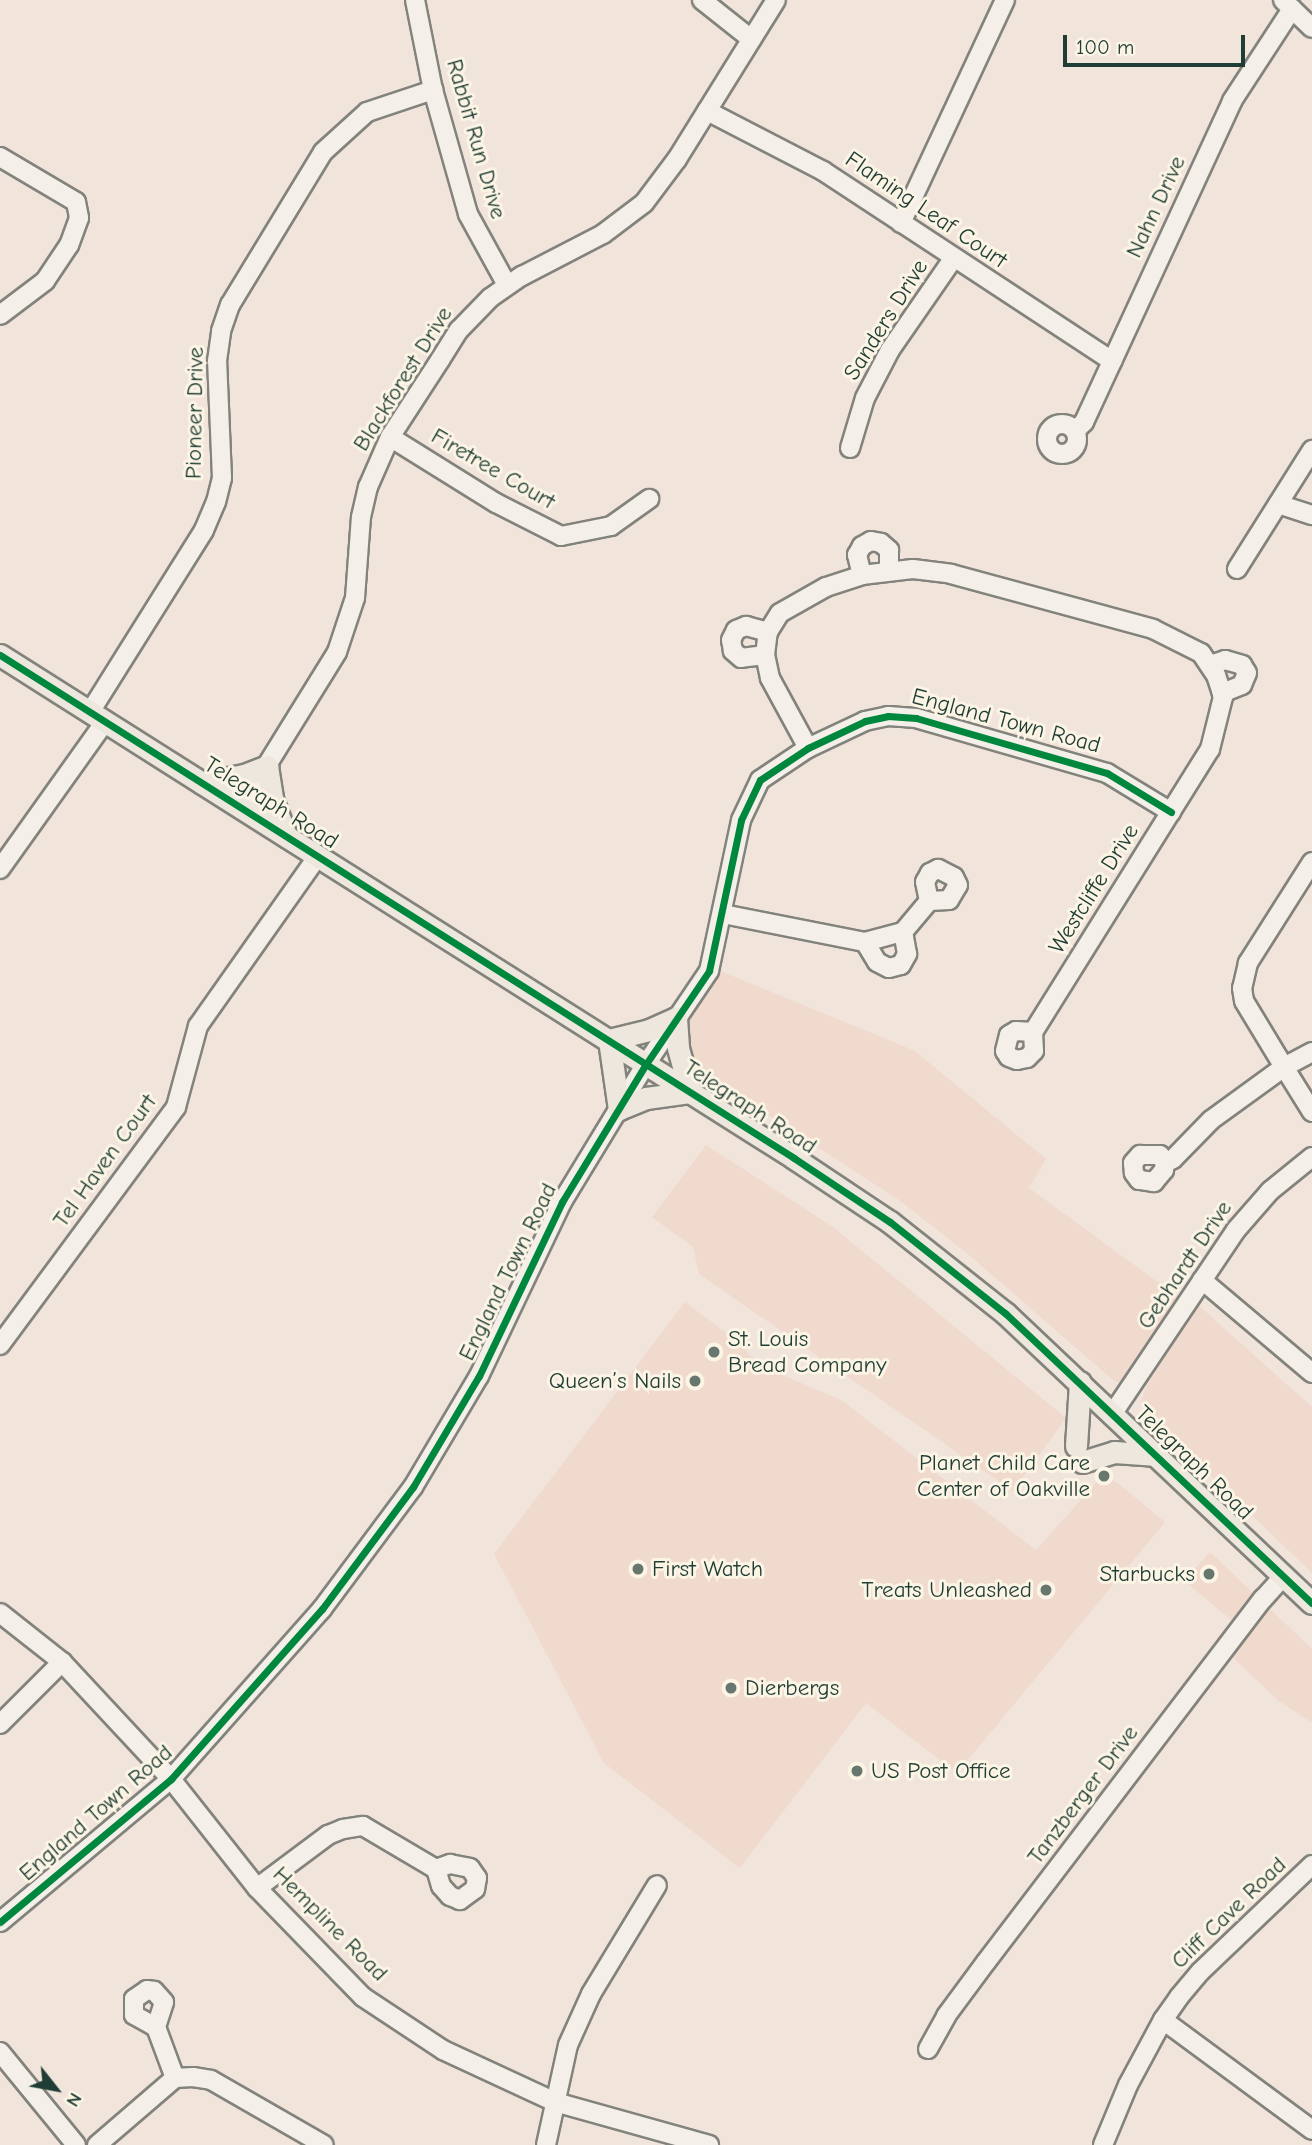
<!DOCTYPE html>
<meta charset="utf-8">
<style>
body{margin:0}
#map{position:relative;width:1312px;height:2145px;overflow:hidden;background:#f1e4db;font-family:"Comic Neue",sans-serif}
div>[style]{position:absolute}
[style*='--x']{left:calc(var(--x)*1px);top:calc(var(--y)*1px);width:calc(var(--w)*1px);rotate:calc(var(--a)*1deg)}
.built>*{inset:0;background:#f0d9cd}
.roads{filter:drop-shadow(2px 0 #83837d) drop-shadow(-2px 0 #83837d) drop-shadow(0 2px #83837d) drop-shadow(0 -2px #83837d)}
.minor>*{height:18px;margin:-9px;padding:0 9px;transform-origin:9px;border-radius:9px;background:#f4f0e9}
.minor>.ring{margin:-9px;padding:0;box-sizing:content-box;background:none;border:18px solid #f4f0e9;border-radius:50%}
.major>*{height:21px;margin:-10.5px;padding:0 10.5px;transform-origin:10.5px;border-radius:10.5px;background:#ede7dd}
.cycleway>*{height:7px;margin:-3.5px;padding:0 3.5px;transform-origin:3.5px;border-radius:3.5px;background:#00873e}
.dots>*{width:19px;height:19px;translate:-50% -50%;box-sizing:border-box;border:4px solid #fcf5e5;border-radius:50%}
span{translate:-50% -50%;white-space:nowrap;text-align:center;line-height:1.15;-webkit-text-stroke:6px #fcf5e5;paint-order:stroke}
.street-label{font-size:23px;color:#1f3d34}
.poi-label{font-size:23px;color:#1f3d34}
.left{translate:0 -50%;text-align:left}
.right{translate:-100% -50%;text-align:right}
.north{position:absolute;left:21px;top:2054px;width:70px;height:70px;-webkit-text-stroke:5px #fcf5e5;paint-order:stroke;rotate:121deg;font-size:19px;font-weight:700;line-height:28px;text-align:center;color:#1f3d34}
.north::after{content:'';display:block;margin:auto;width:24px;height:32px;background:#1f3d34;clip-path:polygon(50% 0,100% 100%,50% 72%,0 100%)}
.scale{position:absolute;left:1063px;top:35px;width:182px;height:32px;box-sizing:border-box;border:4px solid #1f3d34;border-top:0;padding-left:9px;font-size:21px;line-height:24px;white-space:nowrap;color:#1f3d34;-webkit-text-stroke:5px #fcf5e5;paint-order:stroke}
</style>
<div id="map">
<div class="built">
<i style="clip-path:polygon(718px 970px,915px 1051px,1046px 1159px,1029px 1188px,1178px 1297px,1128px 1378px,1121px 1384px,1113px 1380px,969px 1255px,899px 1200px,691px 1065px,682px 1040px,687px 1025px)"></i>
<i style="clip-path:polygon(706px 1145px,833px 1227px,1066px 1418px,1013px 1491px,699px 1274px,693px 1247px,652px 1217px)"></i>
<i style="clip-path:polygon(685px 1302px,738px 1342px,759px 1365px,841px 1400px,1036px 1550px,1105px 1473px,1165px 1522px,957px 1773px,866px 1703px,740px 1868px,604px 1763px,494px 1554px)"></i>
<i style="clip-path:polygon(1198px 1305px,1312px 1407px,1312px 1573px,1145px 1413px,1141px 1403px,1145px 1389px)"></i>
<i style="clip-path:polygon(1210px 1552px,1312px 1649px,1312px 1723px,1279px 1701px,1229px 1654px,1234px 1622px,1184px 1581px)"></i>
</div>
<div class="roads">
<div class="minor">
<i style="--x:415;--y:0;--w:92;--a:78.7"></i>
<i style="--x:433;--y:90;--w:129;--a:74.2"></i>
<i style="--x:468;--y:214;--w:81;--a:61.2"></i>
<i style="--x:702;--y:0;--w:63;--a:38.5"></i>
<i style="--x:1283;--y:0;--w:40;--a:44"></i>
<i style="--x:707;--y:111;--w:131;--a:27.3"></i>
<i style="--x:823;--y:171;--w:346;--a:33.3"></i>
<i style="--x:0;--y:157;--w:88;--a:30.6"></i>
<i style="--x:76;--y:202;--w:16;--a:79"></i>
<i style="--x:79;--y:218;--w:29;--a:110"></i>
<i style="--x:69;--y:245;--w:43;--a:123.7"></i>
<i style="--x:45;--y:281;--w:56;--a:142.9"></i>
<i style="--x:901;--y:223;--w:246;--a:-65"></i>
<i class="ring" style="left:1047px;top:424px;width:12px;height:12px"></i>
<i style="--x:1075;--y:431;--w:13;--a:-45"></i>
<i style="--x:1084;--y:422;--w:353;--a:-65.2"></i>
<i style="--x:1232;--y:101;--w:110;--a:-56.9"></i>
<i style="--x:390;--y:437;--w:125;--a:31.9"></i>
<i style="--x:496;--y:503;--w:73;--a:26.9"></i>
<i style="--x:561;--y:536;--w:51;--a:-11.3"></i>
<i style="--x:611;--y:526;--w:47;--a:-35.4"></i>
<i style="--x:850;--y:448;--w:52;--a:-73.3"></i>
<i style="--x:865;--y:398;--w:54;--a:-62.5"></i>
<i style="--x:890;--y:350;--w:111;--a:-55.3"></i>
<i style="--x:1278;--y:504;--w:36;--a:18"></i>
<i style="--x:1237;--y:569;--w:141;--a:-57.8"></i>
<i style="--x:862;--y:575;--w:21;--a:-104"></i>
<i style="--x:857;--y:555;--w:10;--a:-61"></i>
<i style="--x:862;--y:546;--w:10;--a:-29"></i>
<i style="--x:871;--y:541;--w:10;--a:11"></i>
<i style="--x:881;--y:543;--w:11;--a:41"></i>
<i style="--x:889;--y:550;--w:21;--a:90"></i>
<i style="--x:765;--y:655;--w:24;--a:173"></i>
<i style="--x:741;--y:658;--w:11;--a:-139"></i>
<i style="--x:733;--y:651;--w:11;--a:-100"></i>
<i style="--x:731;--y:640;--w:11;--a:-63"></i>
<i style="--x:736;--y:630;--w:11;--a:-22"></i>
<i style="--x:746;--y:626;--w:23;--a:15"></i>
<i style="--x:1210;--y:665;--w:16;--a:-18"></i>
<i style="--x:1225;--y:660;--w:18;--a:16"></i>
<i style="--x:1242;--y:665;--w:9;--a:58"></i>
<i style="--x:1247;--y:673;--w:13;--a:113"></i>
<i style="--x:1242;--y:685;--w:22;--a:158"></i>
<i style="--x:90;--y:712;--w:215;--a:-57.9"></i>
<i style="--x:204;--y:530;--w:30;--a:-67"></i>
<i style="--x:216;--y:502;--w:25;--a:-76"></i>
<i style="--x:222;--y:478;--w:117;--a:-92.4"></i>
<i style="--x:217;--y:361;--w:30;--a:-82"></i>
<i style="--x:221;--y:331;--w:28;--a:-71"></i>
<i style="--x:230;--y:305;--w:179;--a:-58.7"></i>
<i style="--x:323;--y:152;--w:59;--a:-42.3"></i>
<i style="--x:367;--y:112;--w:70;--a:-18.4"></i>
<i style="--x:808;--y:748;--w:80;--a:-118.5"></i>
<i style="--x:770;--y:678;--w:24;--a:-102"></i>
<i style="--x:765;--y:655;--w:23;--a:-83"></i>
<i style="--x:768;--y:632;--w:22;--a:-58"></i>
<i style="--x:780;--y:613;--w:53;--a:-29.5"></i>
<i style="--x:826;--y:587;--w:38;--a:-18"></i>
<i style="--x:862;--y:575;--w:51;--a:-6.7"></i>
<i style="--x:913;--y:569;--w:38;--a:7"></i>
<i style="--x:951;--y:574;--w:209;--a:15.2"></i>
<i style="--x:1153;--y:629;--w:54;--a:26.6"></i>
<i style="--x:1201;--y:653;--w:27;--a:56"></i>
<i style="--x:1216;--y:675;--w:23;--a:72"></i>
<i style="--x:1223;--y:697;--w:54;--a:104"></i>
<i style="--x:1210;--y:749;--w:334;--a:122"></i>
<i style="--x:1033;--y:1032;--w:19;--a:87"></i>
<i style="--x:1034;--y:1051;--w:10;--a:135"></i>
<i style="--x:1027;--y:1058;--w:10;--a:169"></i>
<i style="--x:1017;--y:1060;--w:9;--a:-159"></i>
<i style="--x:1009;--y:1057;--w:7;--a:-124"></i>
<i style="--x:1005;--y:1051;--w:16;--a:-76"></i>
<i style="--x:1009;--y:1035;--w:8;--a:-30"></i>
<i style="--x:1016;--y:1031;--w:17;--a:3"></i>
<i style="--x:241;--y:807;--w:182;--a:-58.2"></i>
<i style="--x:337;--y:652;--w:57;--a:-71.6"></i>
<i style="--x:355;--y:598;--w:81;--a:-85.8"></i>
<i style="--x:361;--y:517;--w:31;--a:-77"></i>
<i style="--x:368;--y:487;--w:55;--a:-66.3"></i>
<i style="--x:390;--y:437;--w:92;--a:-57"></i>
<i style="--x:440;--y:360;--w:36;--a:-58"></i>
<i style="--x:459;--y:330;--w:45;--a:-45.9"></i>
<i style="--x:490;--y:298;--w:39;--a:-35"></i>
<i style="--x:522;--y:276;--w:91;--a:-27.4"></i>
<i style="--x:603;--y:234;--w:51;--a:-37.1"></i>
<i style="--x:644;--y:203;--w:55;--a:-53.1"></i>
<i style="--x:677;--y:159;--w:187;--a:-58.1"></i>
<i style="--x:1312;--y:862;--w:120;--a:122.4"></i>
<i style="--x:1248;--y:963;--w:26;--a:103"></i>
<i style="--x:1242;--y:988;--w:13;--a:81"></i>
<i style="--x:1244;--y:1001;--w:77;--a:58.8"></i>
<i style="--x:1284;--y:1067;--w:32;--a:-28"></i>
<i style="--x:0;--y:869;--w:181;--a:-54.5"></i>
<i style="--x:723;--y:914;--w:145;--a:11.2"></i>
<i style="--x:865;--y:942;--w:39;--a:-15"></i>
<i style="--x:903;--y:932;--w:40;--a:-50"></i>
<i style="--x:929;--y:901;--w:20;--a:-3"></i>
<i style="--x:949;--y:900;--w:17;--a:-59"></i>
<i style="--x:958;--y:885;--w:9;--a:-117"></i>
<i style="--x:954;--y:877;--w:18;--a:-153"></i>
<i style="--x:938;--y:869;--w:9;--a:153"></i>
<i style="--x:930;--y:873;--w:10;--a:119"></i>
<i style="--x:925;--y:882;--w:19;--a:78"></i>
<i style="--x:865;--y:942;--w:23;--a:59"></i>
<i style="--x:877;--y:962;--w:13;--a:27"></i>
<i style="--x:889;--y:968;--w:12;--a:-14"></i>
<i style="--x:901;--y:965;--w:13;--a:-61"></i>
<i style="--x:907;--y:954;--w:22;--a:-100"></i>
<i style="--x:1165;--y:1163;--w:7;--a:98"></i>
<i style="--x:1164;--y:1170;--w:16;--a:130"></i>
<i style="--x:1154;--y:1182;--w:15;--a:-172"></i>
<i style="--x:1139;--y:1180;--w:9;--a:-126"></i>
<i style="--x:1134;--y:1173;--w:10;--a:-96"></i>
<i style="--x:1133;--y:1163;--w:11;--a:-49"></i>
<i style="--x:1140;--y:1155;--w:20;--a:0"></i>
<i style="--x:1160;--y:1155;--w:9;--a:58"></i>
<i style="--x:1165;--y:1163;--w:9;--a:-27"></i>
<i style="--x:1173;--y:1159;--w:54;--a:-45.7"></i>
<i style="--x:1211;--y:1120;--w:90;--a:-36"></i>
<i style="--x:1284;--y:1067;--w:53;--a:58.1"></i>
<i style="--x:1202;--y:1280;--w:144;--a:40.2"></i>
<i style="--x:0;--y:1345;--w:296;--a:-53.5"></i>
<i style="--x:176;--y:1107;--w:84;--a:-74.8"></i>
<i style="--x:198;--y:1026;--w:208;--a:-54.8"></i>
<i style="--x:1113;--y:1413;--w:220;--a:-56.1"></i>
<i style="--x:1236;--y:1230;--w:52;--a:-48.9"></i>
<i style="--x:1270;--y:1191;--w:54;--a:-39"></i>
<i style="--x:0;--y:1613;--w:79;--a:38.3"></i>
<i style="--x:62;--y:1662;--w:160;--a:47"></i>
<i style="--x:171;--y:1779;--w:139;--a:51.7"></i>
<i style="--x:257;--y:1888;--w:152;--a:45.8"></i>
<i style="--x:363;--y:1997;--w:96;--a:33.5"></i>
<i style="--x:443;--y:2050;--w:123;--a:24.9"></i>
<i style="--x:555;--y:2102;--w:160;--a:15.6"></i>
<i style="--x:0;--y:1724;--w:88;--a:-45"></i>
<i style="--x:257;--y:1888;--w:89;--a:-36.7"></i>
<i style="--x:328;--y:1835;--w:16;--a:-22"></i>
<i style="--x:343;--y:1829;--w:20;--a:-9"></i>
<i style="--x:363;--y:1826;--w:85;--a:30.5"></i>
<i style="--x:436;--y:1869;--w:15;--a:-20"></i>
<i style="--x:450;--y:1864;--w:20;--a:11"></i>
<i style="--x:470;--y:1868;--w:12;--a:55"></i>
<i style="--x:477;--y:1878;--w:11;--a:100"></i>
<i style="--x:475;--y:1889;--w:19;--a:144"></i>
<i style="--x:460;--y:1900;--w:11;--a:-158"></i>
<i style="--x:450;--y:1896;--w:13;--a:-132"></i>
<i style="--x:441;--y:1886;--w:18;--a:-106"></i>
<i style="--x:0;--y:1922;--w:223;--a:-39.9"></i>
<i style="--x:171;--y:1779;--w:227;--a:-48.4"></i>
<i style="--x:322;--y:1609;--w:152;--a:-53.3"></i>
<i style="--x:413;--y:1487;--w:129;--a:-59.3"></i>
<i style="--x:479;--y:1376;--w:193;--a:-64.5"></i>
<i style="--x:562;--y:1202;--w:162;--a:-58.7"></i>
<i style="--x:646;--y:1064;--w:112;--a:-55.9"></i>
<i style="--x:709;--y:971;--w:154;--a:-78"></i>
<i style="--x:741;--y:820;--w:44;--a:-64.6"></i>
<i style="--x:760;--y:780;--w:58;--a:-33.7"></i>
<i style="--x:808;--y:748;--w:63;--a:-25.3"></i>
<i style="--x:865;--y:721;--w:24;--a:-12"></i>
<i style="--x:888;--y:716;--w:28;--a:4"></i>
<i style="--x:916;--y:718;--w:199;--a:16.1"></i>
<i style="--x:1107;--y:773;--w:75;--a:31.4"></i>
<i style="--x:1163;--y:2020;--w:185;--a:36.4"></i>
<i style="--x:156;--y:2027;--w:26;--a:-72"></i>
<i style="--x:164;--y:2002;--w:15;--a:-132"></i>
<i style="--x:154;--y:1991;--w:7;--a:-172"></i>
<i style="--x:147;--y:1990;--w:16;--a:145"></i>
<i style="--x:134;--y:1999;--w:16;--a:90"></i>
<i style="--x:134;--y:2015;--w:25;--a:29"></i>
<i style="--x:156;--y:2027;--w:54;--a:69.6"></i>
<i style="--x:175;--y:2078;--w:18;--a:-3"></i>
<i style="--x:193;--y:2077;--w:18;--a:9"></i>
<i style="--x:211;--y:2080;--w:130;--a:29.9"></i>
<i style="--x:928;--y:2049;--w:38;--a:-61"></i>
<i style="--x:946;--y:2016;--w:67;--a:-53.5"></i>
<i style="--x:986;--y:1962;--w:457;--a:-52.7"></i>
<i style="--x:1263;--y:1599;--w:31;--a:-48"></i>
<i style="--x:0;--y:2052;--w:120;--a:50.7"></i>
<i style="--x:97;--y:2145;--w:103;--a:-40.7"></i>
<i style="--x:546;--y:2145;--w:102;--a:-77.6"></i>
<i style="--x:568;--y:2045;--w:56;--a:-65.7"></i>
<i style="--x:591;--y:1994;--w:127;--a:-58.8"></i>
<i style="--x:1103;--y:2145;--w:65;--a:-67.4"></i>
<i style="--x:1128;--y:2085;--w:74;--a:-61.7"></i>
<i style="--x:1163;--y:2020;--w:28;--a:-55"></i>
<i style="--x:1179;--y:1997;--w:33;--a:-50"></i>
<i style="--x:1200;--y:1972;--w:155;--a:-43.7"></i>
</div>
<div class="major">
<i style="--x:0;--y:655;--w:940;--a:32.35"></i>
<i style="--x:794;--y:1158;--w:115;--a:33.7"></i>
<i style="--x:890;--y:1222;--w:147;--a:38.4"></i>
<i style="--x:1005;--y:1313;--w:422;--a:43.4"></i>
<i style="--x:202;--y:783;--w:43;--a:-10.8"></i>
<i style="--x:244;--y:775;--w:25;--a:-21"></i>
<i style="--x:267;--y:766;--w:33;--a:81"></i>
<i style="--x:272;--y:799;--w:40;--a:69"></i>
<i style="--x:609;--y:1040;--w:41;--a:-14"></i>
<i style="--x:649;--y:1030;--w:30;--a:-24"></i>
<i style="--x:676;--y:1018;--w:30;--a:86"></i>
<i style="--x:678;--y:1048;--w:46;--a:74.7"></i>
<i style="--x:609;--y:1040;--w:70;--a:81.8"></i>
<i style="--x:619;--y:1109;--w:29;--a:-22"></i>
<i style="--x:646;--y:1098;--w:44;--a:-7.8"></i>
<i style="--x:1076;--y:1446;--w:64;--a:-86.4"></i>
<i style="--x:1082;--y:1462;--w:34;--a:-17"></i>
<i style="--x:1114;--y:1452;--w:43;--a:4"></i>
</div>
</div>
<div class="cycleway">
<i style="--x:0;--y:655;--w:940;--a:32.35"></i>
<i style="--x:794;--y:1158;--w:115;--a:33.7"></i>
<i style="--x:890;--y:1222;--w:147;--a:38.4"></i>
<i style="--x:1005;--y:1313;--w:422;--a:43.4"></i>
<i style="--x:0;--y:1922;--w:223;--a:-39.9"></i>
<i style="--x:171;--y:1779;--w:227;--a:-48.4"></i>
<i style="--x:322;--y:1609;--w:152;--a:-53.3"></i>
<i style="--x:413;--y:1487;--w:129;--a:-59.3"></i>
<i style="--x:479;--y:1376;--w:193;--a:-64.5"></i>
<i style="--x:562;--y:1202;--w:162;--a:-58.7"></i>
<i style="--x:646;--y:1064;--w:112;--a:-55.9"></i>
<i style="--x:709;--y:971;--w:154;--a:-78"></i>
<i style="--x:741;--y:820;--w:44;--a:-64.6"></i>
<i style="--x:760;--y:780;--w:58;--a:-33.7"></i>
<i style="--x:808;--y:748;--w:63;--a:-25.3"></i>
<i style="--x:865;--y:721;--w:24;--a:-12"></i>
<i style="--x:888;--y:716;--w:28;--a:4"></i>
<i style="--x:916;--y:718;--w:199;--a:16.1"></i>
<i style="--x:1107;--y:773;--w:75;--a:31.4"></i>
</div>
<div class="dots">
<i style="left:714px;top:1352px;background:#68776e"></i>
<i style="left:695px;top:1381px;background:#68776e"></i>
<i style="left:1104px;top:1476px;background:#68776e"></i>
<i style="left:638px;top:1569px;background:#68776e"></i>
<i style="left:1209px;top:1574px;background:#68776e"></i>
<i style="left:1046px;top:1590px;background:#68776e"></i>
<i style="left:731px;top:1688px;background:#68776e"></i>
<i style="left:857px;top:1771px;background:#68776e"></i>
</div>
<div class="street-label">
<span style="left:476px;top:139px;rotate:74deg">Rabbit Run Drive</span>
<span style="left:1156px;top:207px;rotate:-65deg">Nahn Drive</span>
<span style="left:926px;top:210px;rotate:34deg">Flaming Leaf Court</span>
<span style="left:886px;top:320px;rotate:-58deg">Sanders Drive</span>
<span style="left:403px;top:379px;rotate:-58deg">Blackforest Drive</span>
<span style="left:195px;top:413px;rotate:-89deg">Pioneer Drive</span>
<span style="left:493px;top:469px;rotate:30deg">Firetree Court</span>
<span style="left:1006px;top:721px;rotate:15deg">England Town Road</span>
<span style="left:271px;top:803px;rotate:32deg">Telegraph Road</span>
<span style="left:1094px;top:889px;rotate:-58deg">Westcliffe Drive</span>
<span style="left:750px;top:1107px;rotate:33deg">Telegraph Road</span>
<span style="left:105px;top:1161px;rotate:-54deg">Tel Haven Court</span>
<span style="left:1185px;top:1265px;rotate:-56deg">Gebhardt Drive</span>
<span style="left:508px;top:1272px;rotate:-64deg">England Town Road</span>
<span style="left:1194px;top:1463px;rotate:44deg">Telegraph Road</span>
<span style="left:1083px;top:1795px;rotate:-53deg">Tanzberger Drive</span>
<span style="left:96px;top:1813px;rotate:-41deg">England Town Road</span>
<span style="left:1229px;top:1913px;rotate:-44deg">Cliff Cave Road</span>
<span style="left:330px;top:1924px;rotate:45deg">Hempline Road</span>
</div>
<div class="poi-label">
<span class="left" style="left:728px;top:1352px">St. Louis<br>Bread Company</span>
<span class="right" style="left:681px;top:1381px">Queen’s Nails</span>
<span class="right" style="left:1090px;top:1476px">Planet Child Care<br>Center of Oakville</span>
<span class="left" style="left:652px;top:1569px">First Watch</span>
<span class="right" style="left:1195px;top:1574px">Starbucks</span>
<span class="right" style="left:1032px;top:1590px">Treats Unleashed</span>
<span class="left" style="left:745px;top:1688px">Dierbergs</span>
<span class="left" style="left:871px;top:1771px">US Post Office</span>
</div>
<div class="north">N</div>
<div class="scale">100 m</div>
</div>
